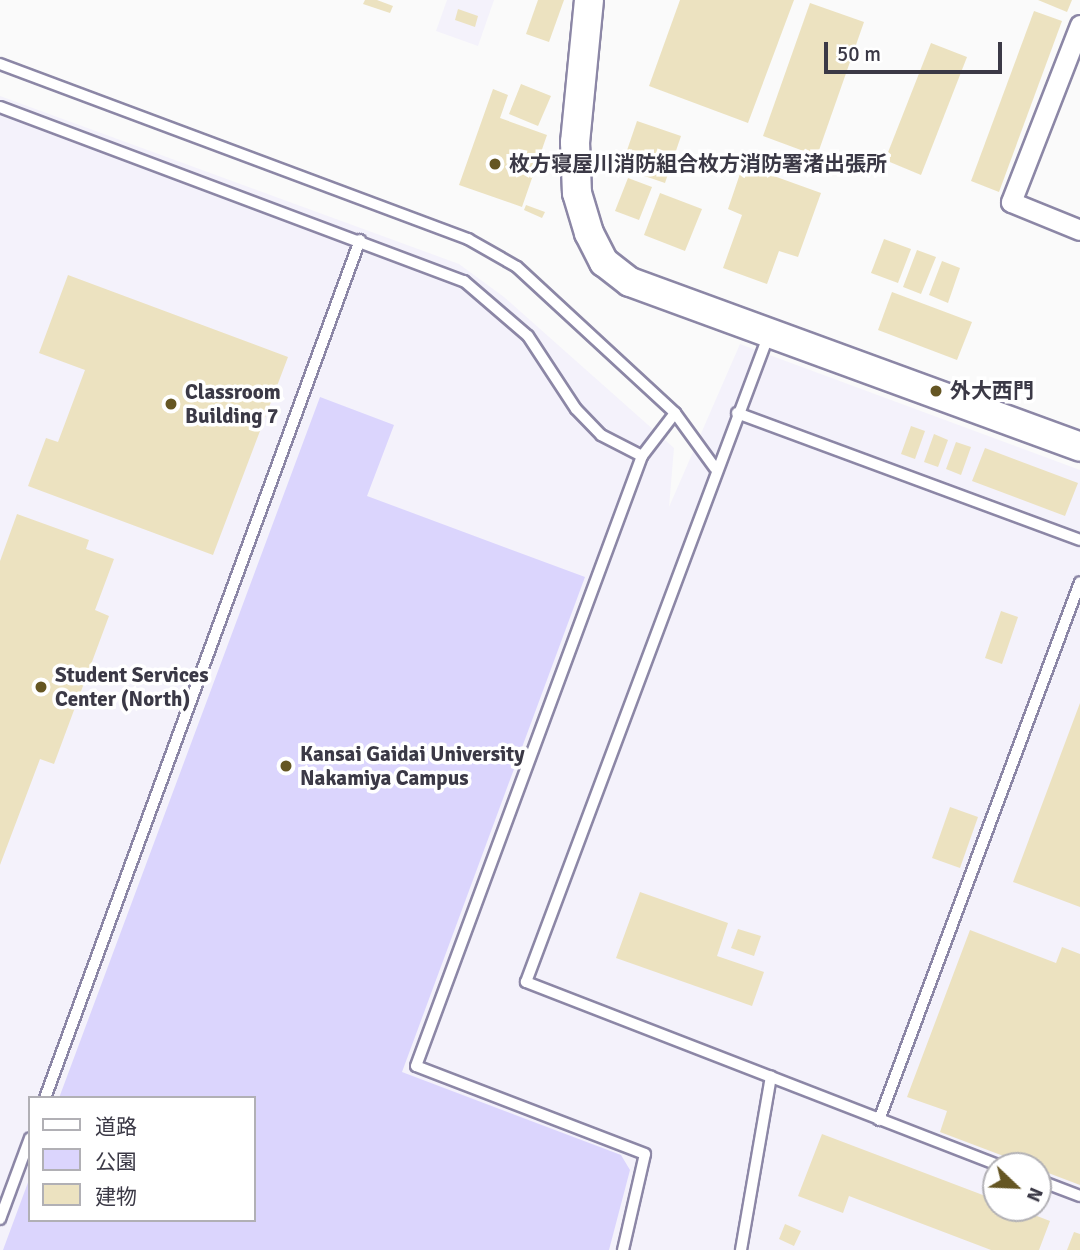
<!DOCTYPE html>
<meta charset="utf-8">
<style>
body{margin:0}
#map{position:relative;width:1080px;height:1250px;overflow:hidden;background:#fafafa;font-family:Signika,"Noto Sans JP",sans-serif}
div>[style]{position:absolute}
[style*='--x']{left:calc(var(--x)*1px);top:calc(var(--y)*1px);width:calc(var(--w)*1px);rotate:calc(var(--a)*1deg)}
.built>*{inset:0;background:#f4f2fb}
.green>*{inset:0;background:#dbd5fd}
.building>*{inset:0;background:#ece2c0}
.roads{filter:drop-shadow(2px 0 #8c87a6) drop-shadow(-2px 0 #8c87a6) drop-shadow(0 2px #8c87a6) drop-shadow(0 -2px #8c87a6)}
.lane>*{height:10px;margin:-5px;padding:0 5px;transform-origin:5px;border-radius:5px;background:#fff}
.street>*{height:19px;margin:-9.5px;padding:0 9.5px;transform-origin:9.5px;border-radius:9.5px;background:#fff}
.secondary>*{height:28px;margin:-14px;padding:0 14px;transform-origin:14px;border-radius:14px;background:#fff}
.dots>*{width:19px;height:19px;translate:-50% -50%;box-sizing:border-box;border:4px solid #fff;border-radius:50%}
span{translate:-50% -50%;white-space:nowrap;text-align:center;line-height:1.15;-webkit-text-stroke:7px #fff;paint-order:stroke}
.poi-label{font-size:21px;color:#3b3946;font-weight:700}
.left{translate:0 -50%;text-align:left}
.legend{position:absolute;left:28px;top:1096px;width:228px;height:126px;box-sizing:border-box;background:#fff;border:2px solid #b1b0b5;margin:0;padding:9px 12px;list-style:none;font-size:21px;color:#3b3946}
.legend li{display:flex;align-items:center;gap:14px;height:35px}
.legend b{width:35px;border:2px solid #b1b0b5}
.north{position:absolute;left:982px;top:1152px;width:70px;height:70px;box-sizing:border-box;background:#fff;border:2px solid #b1b0b5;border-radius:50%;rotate:113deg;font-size:19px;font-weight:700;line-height:28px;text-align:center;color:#3b3946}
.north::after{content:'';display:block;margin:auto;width:24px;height:32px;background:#655623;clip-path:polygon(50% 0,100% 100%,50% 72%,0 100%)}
.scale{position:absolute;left:824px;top:42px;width:178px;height:32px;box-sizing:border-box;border:4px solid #3b3946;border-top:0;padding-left:9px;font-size:21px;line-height:24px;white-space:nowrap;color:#3b3946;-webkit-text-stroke:5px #fff;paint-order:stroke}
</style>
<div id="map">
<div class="built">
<i style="clip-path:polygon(447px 0,494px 0,478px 46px,436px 31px)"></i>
<i style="clip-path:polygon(evenodd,0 96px,459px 264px,504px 297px,674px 448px,669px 507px,740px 344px,1080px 470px,1080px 1250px,0 1250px,0 96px,30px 1098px,254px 1098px,254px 1220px,30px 1220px,30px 1098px,0 96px,996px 1166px,1038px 1166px,1038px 1208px,996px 1208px,996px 1166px)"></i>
</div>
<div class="green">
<i style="clip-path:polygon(320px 397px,394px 425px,367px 496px,585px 577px,402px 1072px,621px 1155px,630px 1170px,609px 1250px,3px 1250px,30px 1177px,30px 1220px,254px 1220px,254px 1098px,59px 1098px)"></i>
</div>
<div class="building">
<i style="clip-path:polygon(365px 0,377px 0,393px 6px,390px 13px,363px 4px)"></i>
<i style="clip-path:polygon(538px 0,564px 0,549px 42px,526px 34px)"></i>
<i style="clip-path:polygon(680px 0,794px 0,748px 123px,649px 86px)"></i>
<i style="clip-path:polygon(1038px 0,1072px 0,1067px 12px)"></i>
<i style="clip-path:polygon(810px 3px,864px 22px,817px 156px,763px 136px)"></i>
<i style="clip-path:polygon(458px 9px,478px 16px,475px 27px,455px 20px)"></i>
<i style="clip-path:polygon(1034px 11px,1062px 21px,999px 192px,971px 181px)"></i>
<i style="clip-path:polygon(931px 43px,967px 57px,921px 175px,885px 160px)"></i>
<i style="clip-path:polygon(521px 84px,551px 96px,538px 126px,509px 114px)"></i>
<i style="clip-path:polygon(493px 89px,508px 95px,500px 118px,547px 135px,522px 207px,459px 185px)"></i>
<i style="clip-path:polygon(637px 121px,681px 136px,665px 183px,621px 168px)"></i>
<i style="clip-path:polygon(743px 165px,821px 193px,798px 257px,779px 251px,767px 284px,723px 268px,742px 215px,728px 209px)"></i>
<i style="clip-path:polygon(628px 178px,652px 187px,639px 220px,615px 211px)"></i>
<i style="clip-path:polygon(660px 193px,702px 209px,685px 251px,644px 235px)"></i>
<i style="clip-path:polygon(526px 205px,545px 212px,542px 218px,524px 210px)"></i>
<i style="clip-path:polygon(884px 239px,911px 249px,898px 283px,871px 273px)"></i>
<i style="clip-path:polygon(917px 250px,936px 257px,921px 294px,903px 287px)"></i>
<i style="clip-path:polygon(942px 261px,960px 268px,948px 303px,929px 295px)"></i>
<i style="clip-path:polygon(68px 275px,288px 357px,213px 555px,28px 486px,46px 438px,58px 442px,85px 370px,39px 353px)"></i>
<i style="clip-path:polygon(892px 292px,972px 322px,957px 360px,878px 330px)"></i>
<i style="clip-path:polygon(911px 426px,925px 431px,915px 459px,901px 454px)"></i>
<i style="clip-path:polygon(934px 434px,948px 440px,938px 467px,924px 462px)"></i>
<i style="clip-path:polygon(956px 442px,971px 447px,961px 475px,946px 469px)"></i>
<i style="clip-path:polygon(985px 448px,1078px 483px,1065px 516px,972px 481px)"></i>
<i style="clip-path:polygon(17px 514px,89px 540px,86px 549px,114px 559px,95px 610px,109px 616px,54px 764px,40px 759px,0 865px,0 561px)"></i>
<i style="clip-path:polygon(1001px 611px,1018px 617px,1002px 664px,985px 658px)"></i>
<i style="clip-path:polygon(1080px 703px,1080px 907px,1013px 882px)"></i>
<i style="clip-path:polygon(950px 807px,978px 817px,960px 868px,932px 858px)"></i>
<i style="clip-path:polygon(640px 892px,728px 923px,717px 956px,764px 972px,752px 1006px,616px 958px)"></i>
<i style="clip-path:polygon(738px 929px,761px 936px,754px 956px,731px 948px)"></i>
<i style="clip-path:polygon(970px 930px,1056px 963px,1062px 947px,1080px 954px,1080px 1185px,940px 1132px,947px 1111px,907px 1097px)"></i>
<i style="clip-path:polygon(822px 1134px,996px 1200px,996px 1208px,1016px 1208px,1050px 1221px,1039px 1250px,991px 1250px,849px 1196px,843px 1213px,798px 1196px)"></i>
<i style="clip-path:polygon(785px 1224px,801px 1231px,794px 1246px,779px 1239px)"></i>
<i style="clip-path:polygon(1074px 1232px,1080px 1234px,1080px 1250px,1067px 1250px)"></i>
</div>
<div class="roads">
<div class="lane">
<i style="--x:0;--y:64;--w:500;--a:20.5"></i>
<i style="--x:468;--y:239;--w:56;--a:29.7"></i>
<i style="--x:517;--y:267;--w:215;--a:42.7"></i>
<i style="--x:675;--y:413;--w:68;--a:54"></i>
<i style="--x:0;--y:107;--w:496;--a:20.6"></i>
<i style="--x:464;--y:281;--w:84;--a:40.7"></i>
<i style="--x:528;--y:336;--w:87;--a:56.7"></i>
<i style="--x:576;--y:409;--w:36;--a:46"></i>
<i style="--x:601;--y:435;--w:46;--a:27.1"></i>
<i style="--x:737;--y:413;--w:366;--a:20.3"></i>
<i style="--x:771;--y:1077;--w:247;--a:21.2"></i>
<i style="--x:45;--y:1098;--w:914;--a:-69.84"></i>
<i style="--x:879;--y:1120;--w:574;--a:-69.51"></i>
<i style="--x:1038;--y:1180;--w:45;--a:20.9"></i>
<i style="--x:0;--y:1219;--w:86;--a:-69.7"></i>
<i style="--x:623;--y:1250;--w:98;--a:-77.1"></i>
<i style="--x:645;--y:1154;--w:245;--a:-159"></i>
<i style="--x:416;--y:1066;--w:651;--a:-69.67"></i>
<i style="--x:642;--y:456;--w:54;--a:-52.5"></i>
<i style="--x:741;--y:1250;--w:176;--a:-80.2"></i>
<i style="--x:771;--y:1077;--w:263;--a:-158.8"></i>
<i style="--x:526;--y:982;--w:692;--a:-69.44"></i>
</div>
<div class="street">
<i style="--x:1080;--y:25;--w:190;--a:111.3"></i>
<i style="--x:1011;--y:202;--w:74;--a:22.1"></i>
</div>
<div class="secondary">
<i style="--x:589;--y:0;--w:143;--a:95.6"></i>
<i style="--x:575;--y:142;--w:51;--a:87.8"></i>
<i style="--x:577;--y:193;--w:42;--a:73.3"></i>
<i style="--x:589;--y:233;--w:33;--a:63"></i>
<i style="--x:604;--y:262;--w:33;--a:38"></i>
<i style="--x:630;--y:282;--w:479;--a:20.1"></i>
</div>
</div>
<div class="dots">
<i style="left:495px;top:164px;background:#655623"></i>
<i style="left:936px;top:391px;background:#655623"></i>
<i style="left:171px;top:404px;background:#655623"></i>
<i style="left:41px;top:687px;background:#655623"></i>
<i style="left:286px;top:766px;background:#655623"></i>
</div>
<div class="poi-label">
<span class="left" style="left:509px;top:164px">枚方寝屋川消防組合枚方消防署渚出張所</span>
<span class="left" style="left:950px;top:391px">外大西門</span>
<span class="left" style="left:185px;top:404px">Classroom<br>Building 7</span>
<span class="left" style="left:55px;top:687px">Student Services<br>Center (North)</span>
<span class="left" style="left:300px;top:766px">Kansai Gaidai University<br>Nakamiya Campus</span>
</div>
<ul class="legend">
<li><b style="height:9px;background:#fff"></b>道路</li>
<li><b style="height:19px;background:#dbd5fd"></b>公園</li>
<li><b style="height:19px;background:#ece2c0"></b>建物</li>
</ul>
<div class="north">N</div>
<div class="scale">50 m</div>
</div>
